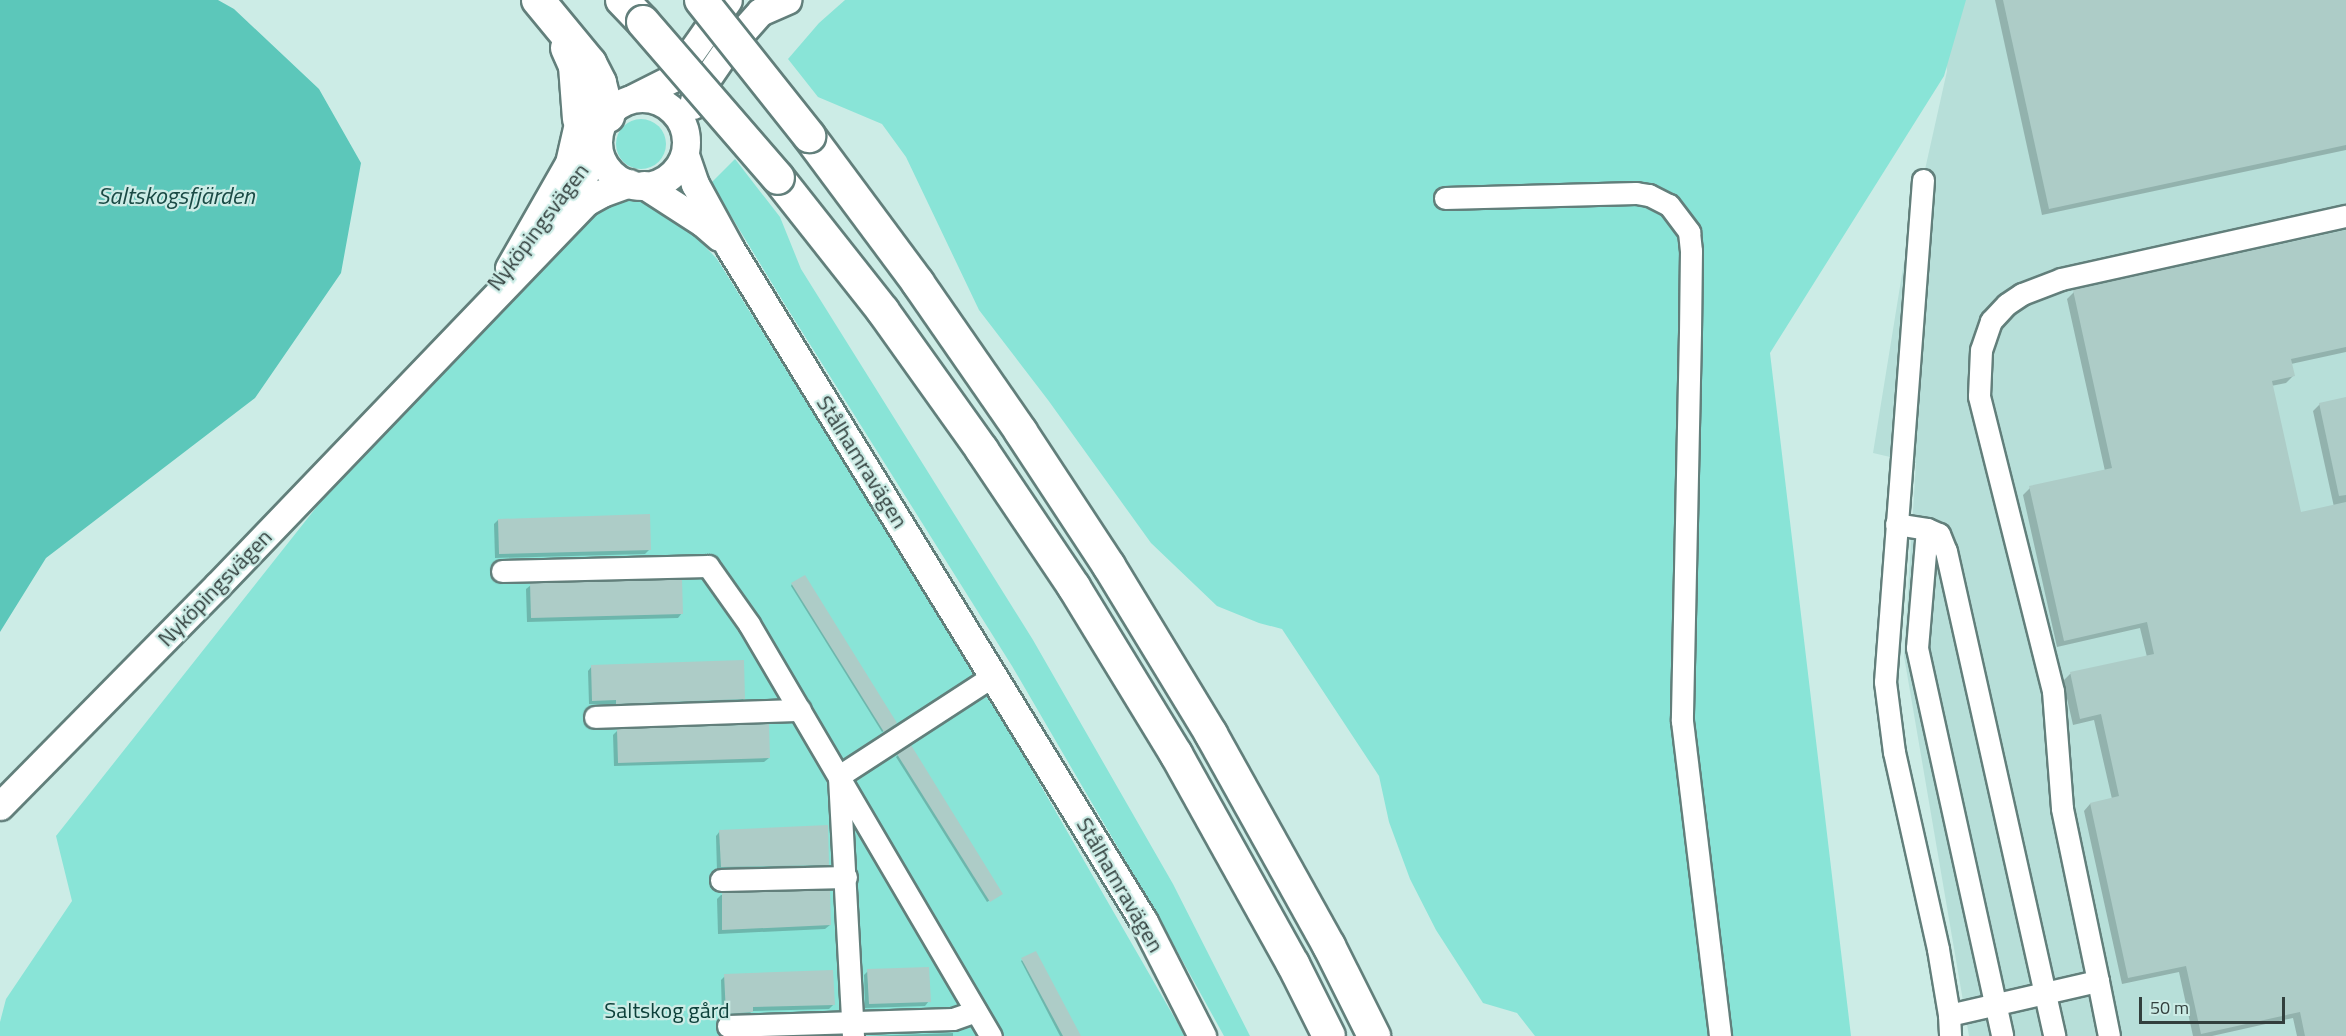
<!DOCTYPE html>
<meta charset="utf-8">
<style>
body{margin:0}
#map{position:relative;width:2346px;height:1036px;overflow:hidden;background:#ccece6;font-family:"Titillium Web",sans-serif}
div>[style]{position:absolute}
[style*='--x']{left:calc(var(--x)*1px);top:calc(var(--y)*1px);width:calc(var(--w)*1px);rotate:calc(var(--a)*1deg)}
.built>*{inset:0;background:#b7dfd9}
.green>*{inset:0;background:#89e4d7}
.round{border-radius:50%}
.water>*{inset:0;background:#5cc7ba}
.shadow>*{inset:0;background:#0003}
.building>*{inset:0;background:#adccc7}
.roads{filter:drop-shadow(2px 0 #627f7b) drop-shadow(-2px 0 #627f7b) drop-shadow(0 2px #627f7b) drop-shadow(0 -2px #627f7b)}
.minor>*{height:21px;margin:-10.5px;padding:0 10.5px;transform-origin:10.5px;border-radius:10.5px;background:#fff}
.major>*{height:27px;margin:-13.5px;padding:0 13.5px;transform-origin:13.5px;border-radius:13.5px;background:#fff}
.major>.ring{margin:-13.5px;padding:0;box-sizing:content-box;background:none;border:27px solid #fff;border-radius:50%}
.highway>*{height:32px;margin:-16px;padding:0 16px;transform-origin:16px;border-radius:16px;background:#fff}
.bridges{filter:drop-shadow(2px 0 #627f7b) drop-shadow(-2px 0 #627f7b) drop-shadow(0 2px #627f7b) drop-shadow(0 -2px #627f7b)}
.highway-bridge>*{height:32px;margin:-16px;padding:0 16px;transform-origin:16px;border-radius:16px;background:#fff}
span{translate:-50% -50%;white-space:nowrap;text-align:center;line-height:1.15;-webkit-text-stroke:4.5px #ccece6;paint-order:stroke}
.street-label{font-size:22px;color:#323f3d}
.park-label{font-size:22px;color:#0d403a}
.water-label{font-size:24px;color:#1a4a45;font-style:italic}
.scale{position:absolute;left:2139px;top:997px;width:146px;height:27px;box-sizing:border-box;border:3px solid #323f3d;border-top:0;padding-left:8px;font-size:18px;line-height:21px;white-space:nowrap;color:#323f3d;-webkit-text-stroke:4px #ccece6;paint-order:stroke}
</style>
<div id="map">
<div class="built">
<i style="clip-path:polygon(1938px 0,2346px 0,2346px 1036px,1969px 1036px,1904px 656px,1916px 463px,1873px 453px,1903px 268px,1947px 71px)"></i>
</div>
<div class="green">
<i style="clip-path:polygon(845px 0,1966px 0,1944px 76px,1770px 353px,1851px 1036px,1535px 1036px,1517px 1013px,1483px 1003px,1436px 930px,1410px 879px,1389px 822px,1379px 776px,1282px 629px,1259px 623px,1217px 606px,1151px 543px,1048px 400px,979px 310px,906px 157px,882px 124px,818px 97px,788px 59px,819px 23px)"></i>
<i class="round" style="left:616px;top:119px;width:50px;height:50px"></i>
<i style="clip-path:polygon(735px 159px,780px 217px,801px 269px,1033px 640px,1173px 884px,1250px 1036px,1224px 1036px,1155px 911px,1012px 666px,784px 303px,711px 183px)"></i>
<i style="clip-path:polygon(622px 197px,646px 202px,675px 215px,717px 259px,992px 701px,1185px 1036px,0 1036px,0 1022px,6px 999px,72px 901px,56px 836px,368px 442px,522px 290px,591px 208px)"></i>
</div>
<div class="water">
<i style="clip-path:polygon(0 0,218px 0,234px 9px,319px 89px,361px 163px,341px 273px,255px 398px,46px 558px,0 632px)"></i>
</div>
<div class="shadow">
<i style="clip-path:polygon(1995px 0,2346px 0,2346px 150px,2042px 215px)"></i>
<i style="clip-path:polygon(2346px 232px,2346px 352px,2291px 364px,2293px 376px,2286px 383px,2271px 386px,2299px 514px,2334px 507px,2313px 411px,2320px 404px,2346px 398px,2346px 1036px,2297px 1036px,2293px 1018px,2212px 1036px,2193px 1036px,2179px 972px,2122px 984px,2084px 811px,2090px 804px,2112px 799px,2094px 720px,2073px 725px,2063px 681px,2070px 674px,2147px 657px,2140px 628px,2057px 647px,2023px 495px,2030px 488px,2105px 471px,2067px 299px,2074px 292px)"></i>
<i style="clip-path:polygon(498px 520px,650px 549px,645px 554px,495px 558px,494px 524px)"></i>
<i style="clip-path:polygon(792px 584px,894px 725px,882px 732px,791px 586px)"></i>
<i style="clip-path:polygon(531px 585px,682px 613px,678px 618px,527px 622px,526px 589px)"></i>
<i style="clip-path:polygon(592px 666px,744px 699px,739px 703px,612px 707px,612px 704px,589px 704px,588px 671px)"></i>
<i style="clip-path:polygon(618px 730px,769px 758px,764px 762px,614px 766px,613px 735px)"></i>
<i style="clip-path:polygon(898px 755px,999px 895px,987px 902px,896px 757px)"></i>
<i style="clip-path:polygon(720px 831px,827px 864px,823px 868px,717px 871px,716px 836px)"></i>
<i style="clip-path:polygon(828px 892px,830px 925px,825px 929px,718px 934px,717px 899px,721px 895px)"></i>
<i style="clip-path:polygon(1022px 960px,1079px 1036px,1060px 1036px,1021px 961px)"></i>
<i style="clip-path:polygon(868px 971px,929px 1001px,925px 1006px,865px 1008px,864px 975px)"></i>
<i style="clip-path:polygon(725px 976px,834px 1004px,829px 1009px,752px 1011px,747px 1016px,722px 1017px,721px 980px)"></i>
<i style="clip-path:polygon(953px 1033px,953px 1036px,869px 1036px)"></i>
</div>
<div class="building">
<i style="clip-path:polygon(2003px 0,2346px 0,2346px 145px,2049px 209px)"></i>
<i style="clip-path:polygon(2346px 230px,2346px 347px,2291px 359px,2295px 376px,2272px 381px,2301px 512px,2346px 502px,2346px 1036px,2305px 1036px,2300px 1012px,2201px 1034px,2186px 966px,2128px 978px,2090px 803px,2119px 796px,2101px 714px,2080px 719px,2070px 672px,2154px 654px,2147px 622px,2064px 641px,2029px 486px,2112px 468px,2073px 290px)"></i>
<i style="clip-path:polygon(2346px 397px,2346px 495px,2339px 496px,2319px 403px)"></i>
<i style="clip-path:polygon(650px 514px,651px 550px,499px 554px,498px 519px)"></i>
<i style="clip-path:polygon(805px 575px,897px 723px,884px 732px,791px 583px)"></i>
<i style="clip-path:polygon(682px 579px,683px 614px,531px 618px,530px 583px)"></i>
<i style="clip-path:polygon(744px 660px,745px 699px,616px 704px,616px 700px,592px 701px,591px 665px)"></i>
<i style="clip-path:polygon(769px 724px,770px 758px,618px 763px,617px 729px)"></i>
<i style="clip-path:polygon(911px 745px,1003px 894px,990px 902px,897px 754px)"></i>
<i style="clip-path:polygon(828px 825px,829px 865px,721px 867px,719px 830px)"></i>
<i style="clip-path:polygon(830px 890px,831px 925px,722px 930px,722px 893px)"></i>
<i style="clip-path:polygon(1036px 951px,1081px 1036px,1063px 1036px,1021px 958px)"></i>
<i style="clip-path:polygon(929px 967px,931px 1002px,869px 1004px,867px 969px)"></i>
<i style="clip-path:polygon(833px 970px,835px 1005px,753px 1007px,753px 1012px,726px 1014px,724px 974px)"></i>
</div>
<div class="roads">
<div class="minor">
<i style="--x:1923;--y:180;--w:503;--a:94.33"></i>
<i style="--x:1885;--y:682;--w:71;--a:82.7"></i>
<i style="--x:1894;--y:752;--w:202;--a:77.4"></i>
<i style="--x:1938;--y:949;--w:67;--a:80.5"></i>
<i style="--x:1949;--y:1015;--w:21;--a:87"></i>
<i style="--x:1445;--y:198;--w:191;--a:-1.5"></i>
<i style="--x:1636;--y:193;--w:13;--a:9"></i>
<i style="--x:1649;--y:195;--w:22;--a:27"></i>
<i style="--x:1669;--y:205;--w:34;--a:53"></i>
<i style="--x:1689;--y:232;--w:19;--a:84"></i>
<i style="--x:1691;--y:251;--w:81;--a:90.7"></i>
<i style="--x:1690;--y:332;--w:389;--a:91.2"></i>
<i style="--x:1682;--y:721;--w:317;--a:83.1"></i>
<i style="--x:1896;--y:524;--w:31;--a:9"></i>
<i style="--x:1927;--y:529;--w:119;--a:94.8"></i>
<i style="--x:1917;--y:648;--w:397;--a:77.6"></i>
<i style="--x:1927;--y:529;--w:13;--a:23"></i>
<i style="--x:1939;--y:534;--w:18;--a:68"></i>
<i style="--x:1946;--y:551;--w:497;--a:77.4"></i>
<i style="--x:502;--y:571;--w:206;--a:-1.4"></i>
<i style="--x:708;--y:566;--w:71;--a:54.7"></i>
<i style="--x:749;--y:624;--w:478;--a:59.6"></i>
<i style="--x:595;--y:717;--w:205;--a:-2"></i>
<i style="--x:721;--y:880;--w:125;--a:-1.4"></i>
<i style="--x:2098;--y:981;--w:56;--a:78.7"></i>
<i style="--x:1949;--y:1015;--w:153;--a:-12.9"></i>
<i style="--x:2098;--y:981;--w:177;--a:-101.8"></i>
<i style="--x:2062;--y:808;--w:117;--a:-94.4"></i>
<i style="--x:2053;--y:691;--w:304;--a:-104.1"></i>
<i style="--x:1979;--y:396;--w:46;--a:-87.5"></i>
<i style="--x:1981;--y:350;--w:31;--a:-71"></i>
<i style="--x:1991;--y:321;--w:23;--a:-47"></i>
<i style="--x:2007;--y:304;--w:18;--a:-34"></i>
<i style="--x:2022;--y:294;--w:42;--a:-21"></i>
<i style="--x:2061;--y:279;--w:292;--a:-12.5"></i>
<i style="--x:728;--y:1026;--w:225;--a:-1.8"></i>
<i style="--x:953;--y:1019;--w:24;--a:-19"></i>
<i style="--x:853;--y:1036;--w:260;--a:-93.1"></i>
<i style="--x:839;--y:776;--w:184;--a:-33"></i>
</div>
<div class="major">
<i style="--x:633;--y:98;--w:45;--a:-26.6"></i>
<i style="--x:673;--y:78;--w:95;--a:-54.8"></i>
<i class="ring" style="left:598px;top:98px;width:61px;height:61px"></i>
<i style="--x:693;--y:105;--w:9;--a:-77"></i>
<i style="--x:695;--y:96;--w:58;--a:-55.5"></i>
<i style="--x:728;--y:48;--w:48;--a:-48.4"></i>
<i style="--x:760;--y:12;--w:30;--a:-24"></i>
<i style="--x:685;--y:155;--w:31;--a:71"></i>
<i style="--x:695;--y:184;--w:73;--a:61.3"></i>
<i style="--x:730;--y:248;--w:791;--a:58.44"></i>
<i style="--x:1144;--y:922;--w:128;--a:63"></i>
<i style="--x:644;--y:185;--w:70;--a:32.8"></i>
<i style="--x:703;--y:223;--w:21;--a:41"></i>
<i style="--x:552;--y:215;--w:50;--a:-50.6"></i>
<i style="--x:584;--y:176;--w:39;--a:-69"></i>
<i style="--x:509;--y:268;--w:121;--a:-60.3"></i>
<i style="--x:569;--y:163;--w:45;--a:-77.2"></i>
<i style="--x:0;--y:806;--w:309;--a:-45.4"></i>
<i style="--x:217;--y:586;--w:533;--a:-46.14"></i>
<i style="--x:586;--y:202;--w:18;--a:-29"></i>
<i style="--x:602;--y:193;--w:29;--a:-20"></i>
</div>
<div class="highway">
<i style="--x:538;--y:0;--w:82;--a:50.5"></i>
<i style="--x:590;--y:63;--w:22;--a:63"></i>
<i style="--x:600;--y:83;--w:34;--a:76"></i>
<i style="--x:622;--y:0;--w:30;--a:46"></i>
<i style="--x:567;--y:48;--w:20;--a:66"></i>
<i style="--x:575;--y:66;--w:53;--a:85.7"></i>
<i style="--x:809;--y:136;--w:183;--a:53.4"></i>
<i style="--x:918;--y:283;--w:181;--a:55.3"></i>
<i style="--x:1021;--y:432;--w:160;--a:56.7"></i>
<i style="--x:1109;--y:566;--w:197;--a:58.7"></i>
<i style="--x:1211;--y:734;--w:243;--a:60.9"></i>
<i style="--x:1329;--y:946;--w:101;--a:63.4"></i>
<i style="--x:778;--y:178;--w:169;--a:51.7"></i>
<i style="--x:883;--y:311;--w:171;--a:54.5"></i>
<i style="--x:982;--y:450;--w:165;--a:56.1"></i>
<i style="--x:1074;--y:587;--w:196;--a:58.6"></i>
<i style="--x:1176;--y:754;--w:240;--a:60.9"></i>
<i style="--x:1293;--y:964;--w:80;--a:63.4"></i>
</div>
</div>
<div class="bridges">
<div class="highway-bridge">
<i style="--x:701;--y:0;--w:174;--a:51.5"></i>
<i style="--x:643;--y:22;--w:206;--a:49.1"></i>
</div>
</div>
<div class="street-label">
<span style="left:538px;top:227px;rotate:-53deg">Nyköpingsvägen</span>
<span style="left:862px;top:462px;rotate:58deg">Stålhamravägen</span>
<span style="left:215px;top:588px;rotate:-46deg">Nyköpingsvägen</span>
<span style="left:1120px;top:885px;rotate:60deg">Stålhamravägen</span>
</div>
<div class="park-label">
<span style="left:667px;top:1011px">Saltskog gård</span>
</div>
<div class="water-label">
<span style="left:176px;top:196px">Saltskogsfjärden</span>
</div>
<div class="scale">50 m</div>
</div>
